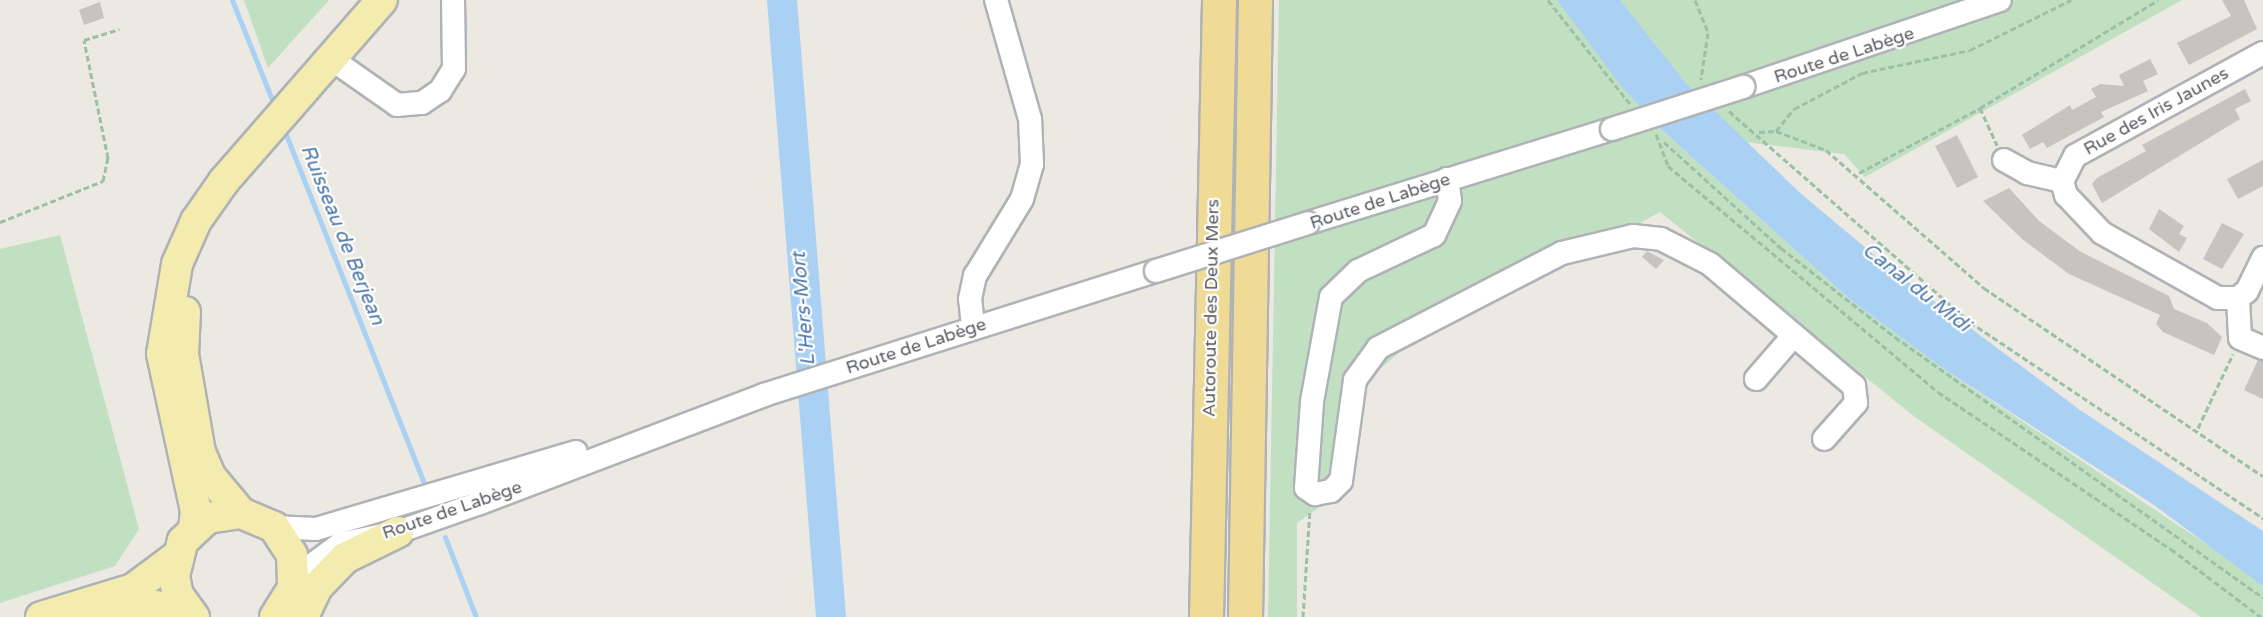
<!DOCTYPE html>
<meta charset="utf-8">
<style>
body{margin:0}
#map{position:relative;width:2263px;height:617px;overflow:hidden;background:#ebe9e2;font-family:"Varela Round",sans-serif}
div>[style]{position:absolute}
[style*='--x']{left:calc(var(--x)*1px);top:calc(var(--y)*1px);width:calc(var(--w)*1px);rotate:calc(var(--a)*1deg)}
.green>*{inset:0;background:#c1e0c2}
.water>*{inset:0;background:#aad1f3}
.stream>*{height:5px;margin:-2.5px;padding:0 2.5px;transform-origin:2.5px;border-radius:2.5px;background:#aad1f3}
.river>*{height:30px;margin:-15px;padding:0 15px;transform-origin:15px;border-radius:15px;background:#aad1f3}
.building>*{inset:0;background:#c6c4bf}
.path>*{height:3px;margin-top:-1.5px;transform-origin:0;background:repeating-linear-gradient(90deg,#9bc0a7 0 6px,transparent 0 9px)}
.roads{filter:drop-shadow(2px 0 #afb2b6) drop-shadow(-2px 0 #afb2b6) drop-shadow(0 2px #afb2b6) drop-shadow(0 -2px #afb2b6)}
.minor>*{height:22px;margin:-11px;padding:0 11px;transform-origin:11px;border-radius:11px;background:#fff}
.major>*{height:30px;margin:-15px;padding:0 15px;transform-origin:15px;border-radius:15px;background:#f4ebae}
.highway>*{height:33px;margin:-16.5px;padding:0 16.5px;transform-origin:16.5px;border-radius:16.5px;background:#efdb95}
.bridges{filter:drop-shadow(2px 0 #afb2b6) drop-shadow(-2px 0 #afb2b6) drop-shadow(0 2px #afb2b6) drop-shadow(0 -2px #afb2b6)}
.minor-bridge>*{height:22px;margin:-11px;padding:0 11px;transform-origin:11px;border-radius:11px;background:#fff}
span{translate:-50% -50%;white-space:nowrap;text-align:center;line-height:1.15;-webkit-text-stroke:4.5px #fff;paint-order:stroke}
.street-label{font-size:18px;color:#5a5d61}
.water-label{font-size:20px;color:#4d78ab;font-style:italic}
</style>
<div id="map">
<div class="green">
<i style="clip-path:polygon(244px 0,329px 0,268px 68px)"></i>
<i style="clip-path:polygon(1279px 0,2182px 0,1865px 177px,1844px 154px,1664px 132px,1852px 301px,1944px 369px,2245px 570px,2263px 586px,2263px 617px,2201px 617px,1915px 417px,1660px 212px,1399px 353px,1365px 381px,1332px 498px,1297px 523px,1297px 617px,1268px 617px)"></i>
<i style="clip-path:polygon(60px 235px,139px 529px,115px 566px,0 603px,0 249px)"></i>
</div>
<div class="water">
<i style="clip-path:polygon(1557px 0,1620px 0,1685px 82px,1799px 192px,1886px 265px,2080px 410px,2263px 531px,2263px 586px,2154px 505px,1944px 369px,1852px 301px,1663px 131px,1621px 86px)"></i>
</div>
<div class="stream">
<i style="--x:232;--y:0;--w:115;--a:68.1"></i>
<i style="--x:283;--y:127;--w:381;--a:68.4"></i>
<i style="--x:445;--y:537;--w:86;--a:68.8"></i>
</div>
<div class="river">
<i style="--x:782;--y:0;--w:619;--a:85.46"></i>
</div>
<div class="building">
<i style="clip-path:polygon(2222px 0,2244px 0,2257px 29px,2189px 65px,2177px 43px,2231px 16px)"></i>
<i style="clip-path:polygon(100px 2px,104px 18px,84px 25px,79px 10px)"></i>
<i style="clip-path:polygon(2150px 59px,2158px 74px,2143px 81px,2148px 91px,2101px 112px,2104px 117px,2047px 148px,2043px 142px,2030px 149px,2022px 135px,2070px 105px,2072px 110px,2096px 97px,2091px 89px,2100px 84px,2124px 86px,2119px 75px)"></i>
<i style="clip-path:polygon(2245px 89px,2251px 101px,2235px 109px,2240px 119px,2102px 203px,2092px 184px,2097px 178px,2146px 151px,2142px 145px)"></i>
<i style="clip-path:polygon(1957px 135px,1978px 177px,1957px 188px,1935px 146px)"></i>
<i style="clip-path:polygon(2263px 160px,2263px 186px,2238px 199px,2227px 179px)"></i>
<i style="clip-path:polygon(2009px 188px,2039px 221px,2081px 252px,2169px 296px,2174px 309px,2207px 323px,2222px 337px,2214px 355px,2163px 332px,2156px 324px,2160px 315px,2069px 274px,2022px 239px,1983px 201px)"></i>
<i style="clip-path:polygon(2159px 209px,2184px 226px,2179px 234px,2187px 238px,2179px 252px,2149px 229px)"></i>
<i style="clip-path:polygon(2222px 223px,2244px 234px,2222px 269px,2203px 259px)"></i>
<i style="clip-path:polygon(1647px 251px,1664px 260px,1656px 269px,1642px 257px)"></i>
<i style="clip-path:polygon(2258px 360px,2263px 361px,2263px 399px,2244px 390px)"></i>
</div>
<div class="path">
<i style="--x:1548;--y:0;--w:132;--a:51.7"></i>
<i style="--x:1695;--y:0;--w:35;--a:68"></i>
<i style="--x:1708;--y:33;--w:47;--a:98.7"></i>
<i style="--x:1980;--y:108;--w:41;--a:65.3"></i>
<i style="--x:1729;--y:111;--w:320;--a:41.2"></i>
<i style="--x:1970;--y:322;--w:353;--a:33.8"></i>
<i style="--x:1776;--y:131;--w:28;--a:-51"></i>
<i style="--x:1794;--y:109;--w:77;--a:-27.9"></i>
<i style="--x:1862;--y:73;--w:110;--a:-12"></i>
<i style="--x:1970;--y:50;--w:113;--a:-26.3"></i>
<i style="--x:1759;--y:132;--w:17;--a:-3"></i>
<i style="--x:1776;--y:131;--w:53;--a:20.8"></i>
<i style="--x:1826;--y:150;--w:210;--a:41.1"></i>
<i style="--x:1984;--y:288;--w:336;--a:34"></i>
<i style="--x:1656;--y:134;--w:34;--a:69"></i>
<i style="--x:1668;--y:166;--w:352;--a:39.9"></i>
<i style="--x:1938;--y:392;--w:281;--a:34"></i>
<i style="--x:2171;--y:549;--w:113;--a:37.1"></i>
<i style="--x:1664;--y:142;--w:158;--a:42.2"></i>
<i style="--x:1781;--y:248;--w:145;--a:38"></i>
<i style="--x:1895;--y:337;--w:451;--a:35.3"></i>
<i style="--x:1859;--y:173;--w:137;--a:-28.2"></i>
<i style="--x:1980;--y:108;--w:208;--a:-31.2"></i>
<i style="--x:0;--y:222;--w:111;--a:-21.7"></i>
<i style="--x:103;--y:181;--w:24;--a:-78"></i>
<i style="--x:108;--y:158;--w:120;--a:-101.5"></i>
<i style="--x:84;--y:40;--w:37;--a:-17"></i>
<i style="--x:2198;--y:428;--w:82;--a:-64.7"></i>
<i style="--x:1303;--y:617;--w:107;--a:-86.3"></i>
</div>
<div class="roads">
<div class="minor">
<i style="--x:2263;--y:53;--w:214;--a:151.3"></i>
<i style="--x:2075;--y:156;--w:28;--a:117"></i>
<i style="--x:2062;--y:181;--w:15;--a:74"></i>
<i style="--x:2066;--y:195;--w:52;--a:46.5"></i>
<i style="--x:2102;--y:233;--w:133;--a:29.3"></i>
<i style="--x:2218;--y:298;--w:20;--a:0"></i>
<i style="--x:2238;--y:298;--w:11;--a:-38"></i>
<i style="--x:2247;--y:291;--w:37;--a:-64"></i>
<i style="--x:330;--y:58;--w:82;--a:35"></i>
<i style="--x:397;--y:105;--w:25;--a:-5"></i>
<i style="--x:422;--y:103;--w:22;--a:-34"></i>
<i style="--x:440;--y:91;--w:26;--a:-58"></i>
<i style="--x:454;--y:69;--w:68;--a:-90.8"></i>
<i style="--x:1743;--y:87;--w:271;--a:-18.7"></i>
<i style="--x:2004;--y:160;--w:26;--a:29"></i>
<i style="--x:2027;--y:173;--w:36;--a:13"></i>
<i style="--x:1447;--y:179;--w:22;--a:82"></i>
<i style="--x:1450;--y:201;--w:38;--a:115"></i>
<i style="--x:1434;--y:235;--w:84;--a:154.7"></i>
<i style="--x:1358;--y:271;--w:37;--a:136"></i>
<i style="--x:1331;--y:297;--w:107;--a:100.3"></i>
<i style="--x:1312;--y:402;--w:86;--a:94"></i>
<i style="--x:1306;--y:488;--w:11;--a:34"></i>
<i style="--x:1315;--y:494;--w:16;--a:-11"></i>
<i style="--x:1331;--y:491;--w:14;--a:-45"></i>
<i style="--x:1341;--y:481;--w:102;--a:-82.1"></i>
<i style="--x:1355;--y:380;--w:39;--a:-54"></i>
<i style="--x:1378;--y:348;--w:207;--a:-27.3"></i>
<i style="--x:1562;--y:253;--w:73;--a:-13.5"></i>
<i style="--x:1633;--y:236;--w:28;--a:6"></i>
<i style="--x:1661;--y:239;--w:55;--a:27"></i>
<i style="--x:1710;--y:264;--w:189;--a:40.3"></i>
<i style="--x:1854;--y:386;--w:17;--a:83"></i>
<i style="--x:1856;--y:403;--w:48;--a:131.6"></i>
<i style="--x:1308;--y:223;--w:318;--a:-17.2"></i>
<i style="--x:2238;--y:298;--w:40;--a:87.1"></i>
<i style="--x:2240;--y:338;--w:25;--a:23"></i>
<i style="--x:973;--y:326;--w:27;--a:-96"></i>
<i style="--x:970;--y:299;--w:24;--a:-78"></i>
<i style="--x:975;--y:276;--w:90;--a:-58.6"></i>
<i style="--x:1022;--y:199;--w:36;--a:-74"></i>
<i style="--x:1032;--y:164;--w:45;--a:-92.5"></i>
<i style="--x:1030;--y:119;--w:124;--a:-105.9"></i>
<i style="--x:1756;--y:379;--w:58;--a:-49.2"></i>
<i style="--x:274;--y:527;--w:42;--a:2.7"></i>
<i style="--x:316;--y:529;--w:271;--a:-16.5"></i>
<i style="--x:293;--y:588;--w:22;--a:-56"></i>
<i style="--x:305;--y:570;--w:44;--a:-36.6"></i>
<i style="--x:340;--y:544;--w:59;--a:-11.7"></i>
<i style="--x:398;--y:532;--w:87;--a:-19.5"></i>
<i style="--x:480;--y:503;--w:304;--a:-20.8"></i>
<i style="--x:764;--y:395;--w:411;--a:-17.6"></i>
</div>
<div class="major">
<i style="--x:185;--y:312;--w:42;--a:92.7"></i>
<i style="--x:183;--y:354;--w:99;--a:80.2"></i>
<i style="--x:200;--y:452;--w:26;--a:67"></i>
<i style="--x:210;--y:476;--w:48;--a:50"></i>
<i style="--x:194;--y:528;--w:17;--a:-83"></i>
<i style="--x:196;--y:511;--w:161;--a:-102.2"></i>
<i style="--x:162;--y:354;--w:91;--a:-80.5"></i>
<i style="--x:177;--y:264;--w:47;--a:-66.2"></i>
<i style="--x:196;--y:221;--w:49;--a:-55"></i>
<i style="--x:224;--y:181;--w:240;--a:-48.9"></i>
<i style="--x:106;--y:616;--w:50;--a:-11.5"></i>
<i style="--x:155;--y:606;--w:35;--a:10"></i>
<i style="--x:41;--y:617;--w:96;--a:-16.9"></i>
<i style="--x:133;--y:589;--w:54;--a:-36.7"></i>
<i style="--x:194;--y:617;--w:27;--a:-126"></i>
<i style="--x:178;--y:595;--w:19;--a:-102"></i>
<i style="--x:174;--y:576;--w:36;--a:-76"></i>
<i style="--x:183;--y:541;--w:34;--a:-43"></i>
<i style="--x:208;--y:518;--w:33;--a:-9"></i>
<i style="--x:241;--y:513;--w:36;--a:23"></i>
<i style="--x:274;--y:527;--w:33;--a:57"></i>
<i style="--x:292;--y:555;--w:33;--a:88"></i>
<i style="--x:293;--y:588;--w:34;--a:122"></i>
<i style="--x:303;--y:617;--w:33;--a:-65"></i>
<i style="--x:317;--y:587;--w:40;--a:-46"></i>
<i style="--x:345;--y:558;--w:59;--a:-26.1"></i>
</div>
<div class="highway">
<i style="--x:1206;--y:617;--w:617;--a:-88.79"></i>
<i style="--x:1245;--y:617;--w:617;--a:-89.07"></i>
</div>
</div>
<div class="bridges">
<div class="minor-bridge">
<i style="--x:1612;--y:129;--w:138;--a:-17.8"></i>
<i style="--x:1156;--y:271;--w:159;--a:-17.5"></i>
</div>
</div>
<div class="street-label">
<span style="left:1844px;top:55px;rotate:-18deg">Route de Labège</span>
<span style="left:2156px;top:111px;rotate:-29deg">Rue des Iris Jaunes</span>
<span style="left:1380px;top:201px;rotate:-18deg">Route de Labège</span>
<span style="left:1211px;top:308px;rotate:-89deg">Autoroute des Deux Mers</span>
<span style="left:916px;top:346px;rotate:-18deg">Route de Labège</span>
<span style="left:452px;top:510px;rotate:-19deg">Route de Labège</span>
</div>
<div class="water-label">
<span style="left:342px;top:235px;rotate:68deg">Ruisseau de Berjean</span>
<span style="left:1916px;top:288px;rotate:38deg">Canal du Midi</span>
<span style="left:804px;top:309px;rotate:-95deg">L'Hers-Mort</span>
</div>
</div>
